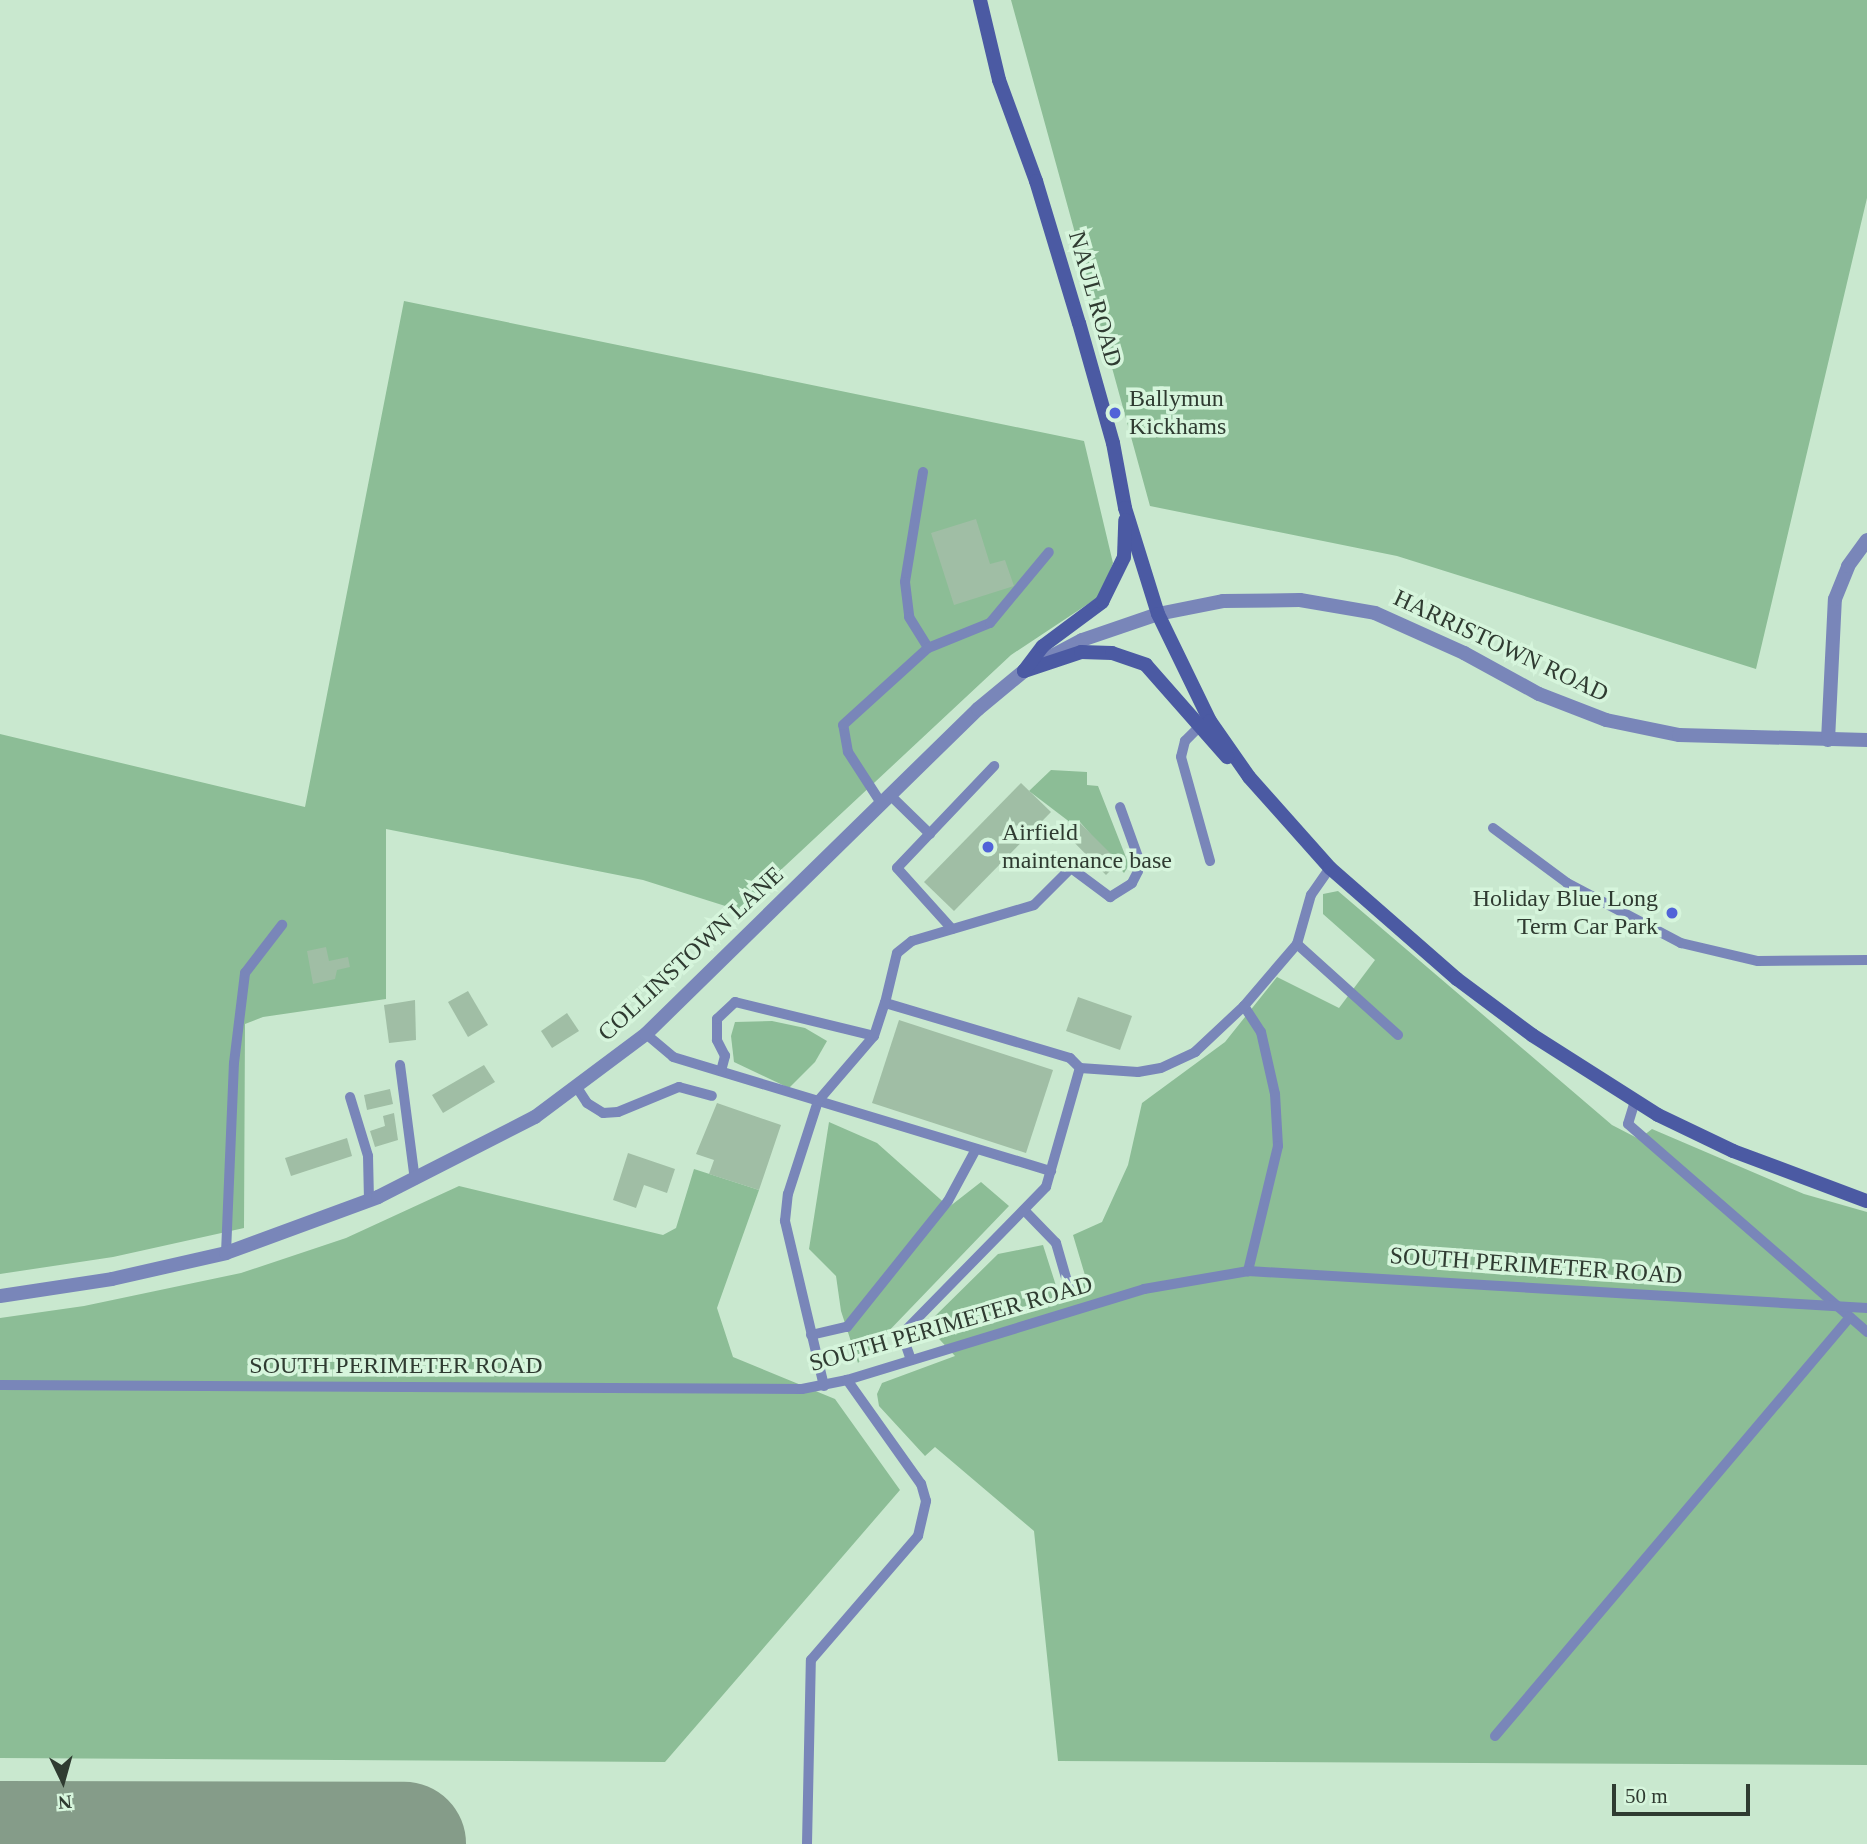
<!DOCTYPE html>
<style>
body{margin:0}
#map{position:relative;width:1867px;height:1844px;overflow:hidden;background:#c9e8cf;font-family:Georgia,serif}
div>[style]{position:absolute}
[style*='--x']{left:calc(var(--x)*1px);top:calc(var(--y)*1px);width:calc(var(--w)*1px);rotate:calc(var(--a)*1deg)}
.green>*{inset:0;background:#8cbd96}
.runway>*{height:124px;margin:-62px;padding:0 62px;transform-origin:62px;border-radius:62px;background:#859c89}
.building>*{inset:0;background:#a0bea5}
.service>*{height:10px;margin:-5px;padding:0 5px;transform-origin:5px;border-radius:5px;background:#7986b9}
.minor>*{height:14px;margin:-7px;padding:0 7px;transform-origin:7px;border-radius:7px;background:#7986b9}
.tertiary>*{height:14px;margin:-7px;padding:0 7px;transform-origin:7px;border-radius:7px;background:#7986b9}
.secondary>*{height:14px;margin:-7px;padding:0 7px;transform-origin:7px;border-radius:7px;background:#4b5aa3}
.dots>*{width:19px;height:19px;translate:-50% -50%;box-sizing:border-box;border:4px solid #d6f5dc;border-radius:50%}
span{translate:-50% -50%;white-space:nowrap;text-align:center;line-height:1.15;-webkit-text-stroke:7px #d6f5dc;paint-order:stroke}
.street-label{font-size:24px;color:#2f3b31}
.poi-label{font-size:24px;color:#2f3b31}
.left{translate:0 -50%;text-align:left}
.right{translate:-100% -50%;text-align:right}
.north{position:absolute;left:28px;top:1746px;width:70px;height:70px;-webkit-text-stroke:5px #d6f5dc;paint-order:stroke;rotate:175deg;font-size:19px;font-weight:700;line-height:28px;text-align:center;color:#2f3b31}
.north::after{content:'';display:block;margin:auto;width:24px;height:32px;background:#2f3b31;clip-path:polygon(50% 0,100% 100%,50% 72%,0 100%)}
.scale{position:absolute;left:1612px;top:1784px;width:138px;height:32px;box-sizing:border-box;border:4px solid #2f3b31;border-top:0;padding-left:9px;font-size:21px;line-height:24px;white-space:nowrap;color:#2f3b31;-webkit-text-stroke:5px #d6f5dc;paint-order:stroke}
</style>
<div id="map">
<div class="green">
<i style="clip-path:polygon(1011px 0,1867px 0,1867px 198px,1756px 669px,1397px 556px,1150px 506px)"></i>
<i style="clip-path:polygon(404px 301px,1084px 441px,1113px 563px,1100px 596px,1011px 655px,738px 910px,643px 880px,386px 829px,386px 999px,263px 1017px,245px 1024px,244px 1228px,113px 1257px,0 1274px,0 734px,305px 807px)"></i>
<i style="clip-path:polygon(1051px 770px,1087px 772px,1087px 785px,1098px 786px,1129px 865px,1124px 873px,1080px 822px,1075px 826px,1029px 791px)"></i>
<i style="clip-path:polygon(1338px 891px,1612px 1125px,1639px 1139px,1652px 1129px,1804px 1194px,1867px 1212px,1867px 1765px,1058px 1761px,1034px 1531px,935px 1447px,925px 1456px,879px 1406px,877px 1394px,882px 1383px,955px 1356px,926px 1325px,998px 1254px,1043px 1245px,1058px 1292px,1087px 1282px,1073px 1235px,1102px 1222px,1128px 1165px,1142px 1103px,1225px 1042px,1277px 977px,1339px 1008px,1375px 960px,1323px 914px,1323px 894px)"></i>
<i style="clip-path:polygon(772px 1021px,805px 1028px,827px 1041px,815px 1062px,789px 1088px,734px 1062px,731px 1036px,735px 1022px)"></i>
<i style="clip-path:polygon(829px 1122px,877px 1143px,949px 1207px,981px 1182px,1009px 1206px,858px 1363px,841px 1311px,836px 1276px,809px 1249px)"></i>
<i style="clip-path:polygon(694px 1169px,759px 1190px,717px 1308px,733px 1357px,835px 1399px,900px 1490px,665px 1762px,0 1758px,0 1318px,84px 1306px,241px 1273px,346px 1238px,459px 1186px,663px 1235px,676px 1228px)"></i>
</div>
<div class="runway">
<i style="--x:0;--y:1843;--w:404;--a:0.1"></i>
</div>
<div class="building">
<i style="clip-path:polygon(976px 519px,990px 564px,1005px 560px,1014px 586px,954px 605px,931px 533px)"></i>
<i style="clip-path:polygon(1021px 783px,1051px 812px,954px 911px,924px 882px)"></i>
<i style="clip-path:polygon(1079px 822px,1119px 862px,1106px 875px,1066px 834px)"></i>
<i style="clip-path:polygon(326px 947px,329px 961px,348px 957px,350px 967px,337px 970px,335px 979px,313px 984px,307px 951px)"></i>
<i style="clip-path:polygon(468px 991px,488px 1025px,468px 1037px,448px 1002px)"></i>
<i style="clip-path:polygon(1078px 997px,1132px 1016px,1120px 1050px,1066px 1031px)"></i>
<i style="clip-path:polygon(415px 1000px,416px 1040px,389px 1043px,384px 1005px)"></i>
<i style="clip-path:polygon(567px 1013px,579px 1031px,552px 1048px,541px 1031px)"></i>
<i style="clip-path:polygon(899px 1020px,1053px 1070px,1026px 1153px,872px 1103px)"></i>
<i style="clip-path:polygon(484px 1065px,495px 1082px,443px 1113px,432px 1095px)"></i>
<i style="clip-path:polygon(390px 1089px,393px 1104px,367px 1110px,364px 1095px)"></i>
<i style="clip-path:polygon(717px 1103px,781px 1125px,759px 1190px,709px 1174px,714px 1160px,696px 1154px)"></i>
<i style="clip-path:polygon(394px 1113px,398px 1140px,375px 1147px,370px 1131px,385px 1126px,383px 1116px)"></i>
<i style="clip-path:polygon(347px 1138px,352px 1156px,291px 1176px,285px 1158px)"></i>
<i style="clip-path:polygon(628px 1153px,675px 1169px,667px 1193px,644px 1185px,636px 1208px,613px 1200px)"></i>
</div>
<div class="service">
<i style="--x:923;--y:472;--w:111;--a:99.3"></i>
<i style="--x:905;--y:582;--w:35;--a:83"></i>
<i style="--x:909;--y:617;--w:36;--a:58"></i>
<i style="--x:1199;--y:727;--w:20;--a:135"></i>
<i style="--x:1185;--y:741;--w:16;--a:104"></i>
<i style="--x:1181;--y:757;--w:108;--a:74.4"></i>
<i style="--x:890;--y:795;--w:56;--a:44.3"></i>
<i style="--x:881;--y:803;--w:61;--a:-122.9"></i>
<i style="--x:848;--y:752;--w:27;--a:-100"></i>
<i style="--x:843;--y:725;--w:115;--a:-42.2"></i>
<i style="--x:928;--y:648;--w:67;--a:-22"></i>
<i style="--x:990;--y:623;--w:92;--a:-50.3"></i>
<i style="--x:1493;--y:828;--w:92;--a:36.6"></i>
<i style="--x:1567;--y:883;--w:129;--a:27.8"></i>
<i style="--x:1681;--y:943;--w:79;--a:13.2"></i>
<i style="--x:1758;--y:961;--w:109;--a:-0.5"></i>
<i style="--x:952;--y:929;--w:82;--a:-132"></i>
<i style="--x:897;--y:868;--w:141;--a:-46.4"></i>
<i style="--x:1297;--y:944;--w:136;--a:42"></i>
<i style="--x:1244;--y:1006;--w:31;--a:57"></i>
<i style="--x:1261;--y:1032;--w:64;--a:77.3"></i>
<i style="--x:1275;--y:1094;--w:52;--a:86.7"></i>
<i style="--x:1278;--y:1146;--w:129;--a:103.5"></i>
<i style="--x:646;--y:1034;--w:35;--a:40"></i>
<i style="--x:673;--y:1057;--w:395;--a:16.8"></i>
<i style="--x:400;--y:1065;--w:116;--a:82.6"></i>
<i style="--x:1080;--y:1068;--w:58;--a:3.9"></i>
<i style="--x:1138;--y:1072;--w:23;--a:-10"></i>
<i style="--x:1161;--y:1068;--w:38;--a:-25"></i>
<i style="--x:1195;--y:1052;--w:67;--a:-43.2"></i>
<i style="--x:1244;--y:1006;--w:82;--a:-49.5"></i>
<i style="--x:1297;--y:944;--w:51;--a:-74.1"></i>
<i style="--x:1311;--y:895;--w:33;--a:-55"></i>
<i style="--x:721;--y:1071;--w:16;--a:-75"></i>
<i style="--x:725;--y:1056;--w:18;--a:-117"></i>
<i style="--x:717;--y:1040;--w:21;--a:-90"></i>
<i style="--x:717;--y:1019;--w:25;--a:-43"></i>
<i style="--x:735;--y:1002;--w:143;--a:13.7"></i>
<i style="--x:576;--y:1086;--w:20;--a:57"></i>
<i style="--x:587;--y:1103;--w:19;--a:32"></i>
<i style="--x:603;--y:1113;--w:15;--a:-4"></i>
<i style="--x:618;--y:1112;--w:66;--a:-22.3"></i>
<i style="--x:679;--y:1087;--w:34;--a:15"></i>
<i style="--x:350;--y:1097;--w:62;--a:73"></i>
<i style="--x:368;--y:1156;--w:45;--a:88.7"></i>
<i style="--x:1635;--y:1101;--w:24;--a:107"></i>
<i style="--x:1628;--y:1124;--w:317;--a:41"></i>
<i style="--x:1024;--y:1210;--w:46;--a:45.9"></i>
<i style="--x:1056;--y:1243;--w:47;--a:73.9"></i>
<i style="--x:226;--y:1253;--w:190;--a:-87.6"></i>
<i style="--x:234;--y:1063;--w:91;--a:-83"></i>
<i style="--x:245;--y:973;--w:61;--a:-52.4"></i>
<i style="--x:811;--y:1335;--w:37;--a:-13"></i>
<i style="--x:847;--y:1327;--w:161;--a:-51.3"></i>
<i style="--x:948;--y:1201;--w:59;--a:-61.7"></i>
<i style="--x:911;--y:1360;--w:28;--a:-109"></i>
<i style="--x:902;--y:1334;--w:206;--a:-45.6"></i>
<i style="--x:1046;--y:1187;--w:124;--a:-74.1"></i>
<i style="--x:1080;--y:1068;--w:14;--a:-135"></i>
<i style="--x:1070;--y:1058;--w:193;--a:-163.4"></i>
<i style="--x:885;--y:1003;--w:51;--a:-76.5"></i>
<i style="--x:897;--y:953;--w:19;--a:-39"></i>
<i style="--x:912;--y:941;--w:127;--a:-16.4"></i>
<i style="--x:1034;--y:905;--w:52;--a:-45"></i>
<i style="--x:1071;--y:868;--w:49;--a:36.6"></i>
<i style="--x:1110;--y:897;--w:26;--a:-32"></i>
<i style="--x:1132;--y:883;--w:13;--a:-63"></i>
<i style="--x:1138;--y:871;--w:14;--a:-90"></i>
<i style="--x:1138;--y:857;--w:53;--a:-109.8"></i>
<i style="--x:0;--y:1385;--w:802;--a:0.29"></i>
<i style="--x:802;--y:1389;--w:46;--a:-11.3"></i>
<i style="--x:847;--y:1380;--w:311;--a:-17"></i>
<i style="--x:1144;--y:1289;--w:106;--a:-9.8"></i>
<i style="--x:1248;--y:1271;--w:620;--a:3.42"></i>
<i style="--x:824;--y:1386;--w:170;--a:-103.3"></i>
<i style="--x:785;--y:1221;--w:27;--a:-84"></i>
<i style="--x:788;--y:1194;--w:98;--a:-72.1"></i>
<i style="--x:818;--y:1101;--w:86;--a:-49.3"></i>
<i style="--x:874;--y:1036;--w:35;--a:-72"></i>
<i style="--x:1495;--y:1736;--w:549;--a:-49.73"></i>
<i style="--x:807;--y:1844;--w:184;--a:-88.8"></i>
<i style="--x:811;--y:1660;--w:164;--a:-49.2"></i>
<i style="--x:918;--y:1536;--w:36;--a:-77"></i>
<i style="--x:926;--y:1501;--w:18;--a:-106"></i>
<i style="--x:921;--y:1484;--w:128;--a:-125.4"></i>
</div>
<div class="minor">
<i style="--x:1158;--y:614;--w:66;--a:-11.3"></i>
<i style="--x:1223;--y:601;--w:77;--a:-0.7"></i>
<i style="--x:1300;--y:600;--w:76;--a:9.8"></i>
<i style="--x:1375;--y:613;--w:98;--a:24.2"></i>
<i style="--x:1464;--y:653;--w:85;--a:28.7"></i>
<i style="--x:1539;--y:694;--w:72;--a:21.2"></i>
<i style="--x:1606;--y:720;--w:75;--a:11.6"></i>
<i style="--x:1679;--y:735;--w:188;--a:1.5"></i>
<i style="--x:1828;--y:740;--w:141;--a:-87.2"></i>
<i style="--x:1835;--y:599;--w:35;--a:-68"></i>
<i style="--x:1848;--y:566;--w:32;--a:-54"></i>
</div>
<div class="tertiary">
<i style="--x:0;--y:1296;--w:113;--a:-8.6"></i>
<i style="--x:112;--y:1279;--w:117;--a:-12.8"></i>
<i style="--x:226;--y:1253;--w:162;--a:-20.2"></i>
<i style="--x:378;--y:1197;--w:176;--a:-27"></i>
<i style="--x:535;--y:1117;--w:139;--a:-36.8"></i>
<i style="--x:646;--y:1034;--w:465;--a:-44.4"></i>
<i style="--x:978;--y:709;--w:60;--a:-39.6"></i>
<i style="--x:1024;--y:671;--w:66;--a:-28.1"></i>
<i style="--x:1082;--y:640;--w:80;--a:-18.9"></i>
</div>
<div class="secondary">
<i style="--x:980;--y:0;--w:82;--a:76.6"></i>
<i style="--x:999;--y:80;--w:108;--a:69.9"></i>
<i style="--x:1036;--y:181;--w:148;--a:73.2"></i>
<i style="--x:1079;--y:323;--w:125;--a:74.2"></i>
<i style="--x:1113;--y:443;--w:66;--a:79.5"></i>
<i style="--x:1125;--y:508;--w:111;--a:72.7"></i>
<i style="--x:1158;--y:614;--w:119;--a:64.1"></i>
<i style="--x:1210;--y:721;--w:68;--a:55.1"></i>
<i style="--x:1249;--y:777;--w:122;--a:48.3"></i>
<i style="--x:1330;--y:868;--w:169;--a:41.2"></i>
<i style="--x:1457;--y:979;--w:94;--a:36.7"></i>
<i style="--x:1532;--y:1035;--w:149;--a:32.4"></i>
<i style="--x:1658;--y:1115;--w:83;--a:25.6"></i>
<i style="--x:1733;--y:1151;--w:143;--a:20.5"></i>
<i style="--x:1024;--y:671;--w:60;--a:-18.4"></i>
<i style="--x:1081;--y:652;--w:31;--a:2"></i>
<i style="--x:1112;--y:653;--w:36;--a:19"></i>
<i style="--x:1146;--y:665;--w:123;--a:48.6"></i>
<i style="--x:1024;--y:671;--w:31;--a:-53"></i>
<i style="--x:1043;--y:646;--w:74;--a:-36.7"></i>
<i style="--x:1102;--y:602;--w:50;--a:-63.9"></i>
<i style="--x:1124;--y:557;--w:37;--a:-88"></i>
</div>
<div class="dots">
<i style="left:1115px;top:413px;background:#5163d8"></i>
<i style="left:988px;top:847px;background:#5163d8"></i>
<i style="left:1672px;top:913px;background:#5163d8"></i>
</div>
<div class="street-label">
<span style="left:1095px;top:299px;rotate:74deg">NAUL ROAD</span>
<span style="left:1501px;top:646px;rotate:25deg">HARRISTOWN ROAD</span>
<span style="left:691px;top:954px;rotate:-43deg">COLLINSTOWN LANE</span>
<span style="left:1536px;top:1266px;rotate:4deg">SOUTH PERIMETER ROAD</span>
<span style="left:951px;top:1324px;rotate:-16deg">SOUTH PERIMETER ROAD</span>
<span style="left:396px;top:1366px">SOUTH PERIMETER ROAD</span>
</div>
<div class="poi-label">
<span class="left" style="left:1129px;top:413px">Ballymun<br>Kickhams</span>
<span class="left" style="left:1002px;top:847px">Airfield<br>maintenance base</span>
<span class="right" style="left:1658px;top:913px">Holiday Blue Long<br>Term Car Park</span>
</div>
<div class="north">N</div>
<div class="scale">50 m</div>
</div>
